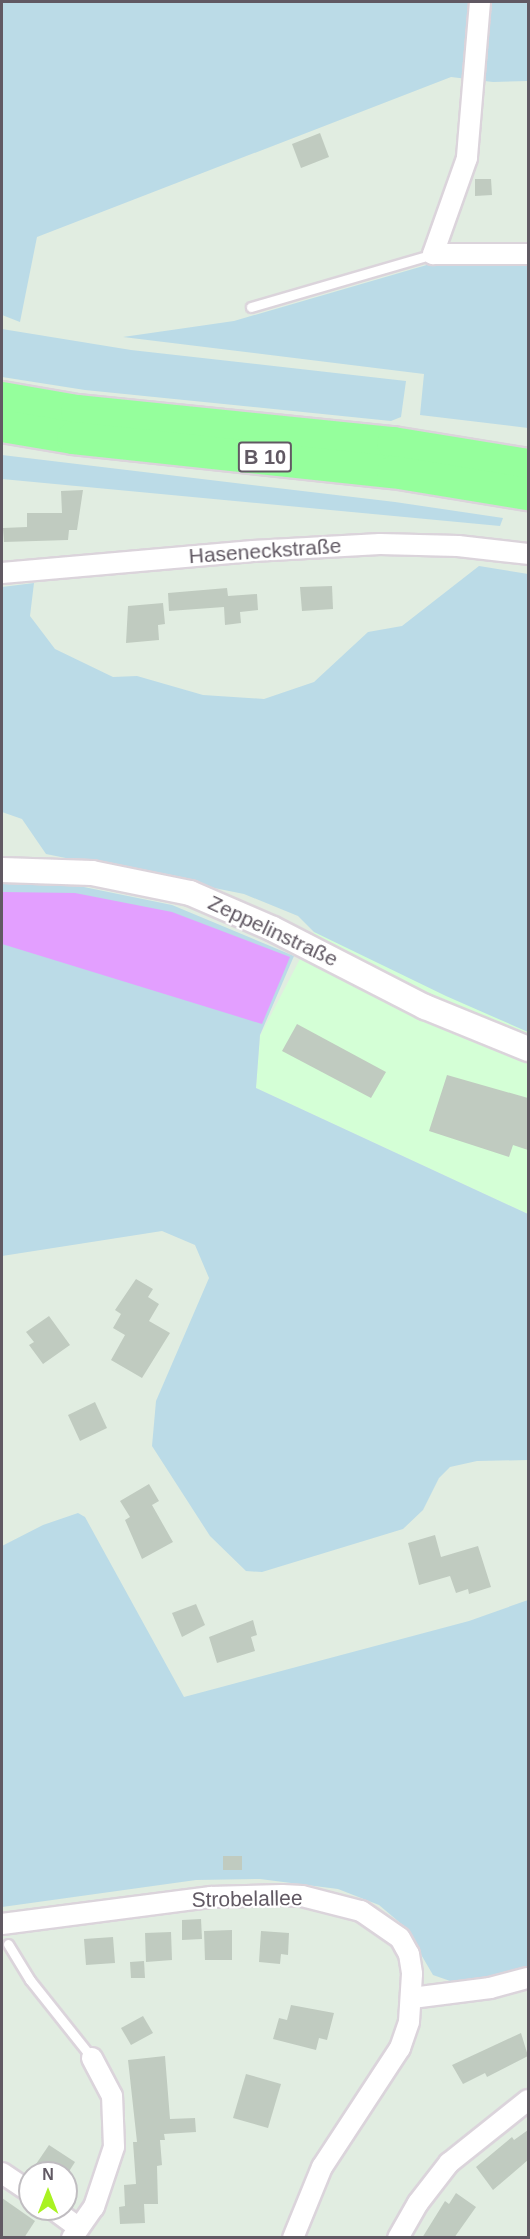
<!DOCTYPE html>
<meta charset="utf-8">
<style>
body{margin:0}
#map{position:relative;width:530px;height:2239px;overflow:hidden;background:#e1ede1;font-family:Arial,sans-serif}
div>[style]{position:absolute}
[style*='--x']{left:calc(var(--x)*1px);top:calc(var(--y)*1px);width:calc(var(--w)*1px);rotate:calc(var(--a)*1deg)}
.commercial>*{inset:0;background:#d4ffd6}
.green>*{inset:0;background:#bbdbe7}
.water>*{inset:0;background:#e39fff}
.building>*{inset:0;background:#c0cbc0}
.roads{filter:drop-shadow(2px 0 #dbd4db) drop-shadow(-2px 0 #dbd4db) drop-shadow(0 2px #dbd4db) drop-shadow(0 -2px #dbd4db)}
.service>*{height:9px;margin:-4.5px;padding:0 4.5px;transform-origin:4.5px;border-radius:4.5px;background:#fff}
.minor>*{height:20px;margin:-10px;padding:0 10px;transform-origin:10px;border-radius:10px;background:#fff}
.tertiary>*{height:24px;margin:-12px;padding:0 12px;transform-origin:12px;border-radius:12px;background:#fff}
.trunk>*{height:32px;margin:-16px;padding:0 16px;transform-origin:16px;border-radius:16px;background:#95ff9c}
span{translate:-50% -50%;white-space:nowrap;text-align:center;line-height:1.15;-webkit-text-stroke:4.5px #fff;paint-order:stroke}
.shield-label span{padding:2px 4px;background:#fff;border:2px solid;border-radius:4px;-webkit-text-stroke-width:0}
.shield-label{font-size:20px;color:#615963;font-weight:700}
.street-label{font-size:21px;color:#615963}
.frame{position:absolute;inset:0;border:3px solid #615963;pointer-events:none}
.north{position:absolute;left:18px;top:2161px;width:60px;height:60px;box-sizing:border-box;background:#fff;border:2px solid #c0bdc1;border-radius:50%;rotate:0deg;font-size:16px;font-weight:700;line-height:24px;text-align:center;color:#615963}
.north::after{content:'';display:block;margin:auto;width:21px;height:27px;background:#a9f222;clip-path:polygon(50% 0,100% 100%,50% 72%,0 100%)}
</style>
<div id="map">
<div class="commercial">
<i style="clip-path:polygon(314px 932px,528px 1032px,528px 1214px,256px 1088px,260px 1036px)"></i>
</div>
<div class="green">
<i style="clip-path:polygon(2px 2px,528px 2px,528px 81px,493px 82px,451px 77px,37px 237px,20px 322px,2px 315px)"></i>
<i style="clip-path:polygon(528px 258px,528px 428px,420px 415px,424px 374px,123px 337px,234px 321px,437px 262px)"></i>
<i style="clip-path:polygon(2px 329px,131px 350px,406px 381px,401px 417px,391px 421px,85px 390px,2px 377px)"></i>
<i style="clip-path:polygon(2px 455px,395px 502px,503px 518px,500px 526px,2px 479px)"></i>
<i style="clip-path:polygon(479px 566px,528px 574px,528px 1032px,446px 996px,314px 932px,298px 916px,244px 894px,46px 854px,22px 819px,2px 812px,2px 587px,34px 583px,30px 616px,55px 649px,113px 677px,137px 676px,203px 695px,264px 699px,314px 682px,368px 632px,402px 626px)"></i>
<i style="clip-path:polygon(2px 879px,74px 885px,172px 905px,294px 956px,260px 1035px,256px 1088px,528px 1214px,528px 1460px,477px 1461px,450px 1467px,439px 1478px,423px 1510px,403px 1529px,262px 1572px,246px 1571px,210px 1536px,152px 1446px,156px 1401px,209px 1278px,195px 1245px,162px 1231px,2px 1256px)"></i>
<i style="clip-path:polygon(78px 1513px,85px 1517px,184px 1697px,469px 1621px,528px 1600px,528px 1968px,456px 1983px,433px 1975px,405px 1927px,379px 1905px,338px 1889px,260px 1879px,196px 1880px,2px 1907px,2px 1546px,43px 1525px)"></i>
</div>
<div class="water">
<i style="clip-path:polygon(2px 892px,75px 893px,172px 912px,290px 957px,262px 1024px,2px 944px)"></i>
</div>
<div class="building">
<i style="clip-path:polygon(320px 133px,329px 157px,301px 168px,292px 144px)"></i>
<i style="clip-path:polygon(475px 179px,491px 179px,492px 195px,475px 196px)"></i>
<i style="clip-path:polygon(83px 490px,77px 530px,69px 530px,68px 540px,4px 542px,3px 528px,27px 527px,27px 513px,62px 513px,61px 491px)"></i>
<i style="clip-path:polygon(332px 586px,333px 609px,302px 611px,300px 587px)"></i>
<i style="clip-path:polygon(227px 588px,228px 596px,257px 594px,258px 610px,240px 612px,241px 623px,225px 625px,224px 607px,169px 611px,168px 593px)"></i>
<i style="clip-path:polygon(163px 603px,165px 624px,158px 625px,159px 640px,126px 643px,128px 606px)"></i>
<i style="clip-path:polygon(297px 1024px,386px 1072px,371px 1098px,282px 1051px)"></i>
<i style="clip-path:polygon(447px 1075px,528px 1098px,528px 1150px,513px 1145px,509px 1157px,429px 1131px)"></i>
<i style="clip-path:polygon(136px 1279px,153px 1289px,148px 1297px,159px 1304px,149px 1321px,170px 1333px,142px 1378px,111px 1360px,125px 1335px,113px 1328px,121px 1314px,115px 1310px)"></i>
<i style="clip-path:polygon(49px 1316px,70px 1345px,43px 1364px,29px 1345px,34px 1342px,26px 1332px)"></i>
<i style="clip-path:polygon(95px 1402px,107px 1428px,80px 1441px,68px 1415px)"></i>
<i style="clip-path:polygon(149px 1484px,159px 1501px,152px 1505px,173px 1542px,142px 1559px,125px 1520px,130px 1517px,120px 1501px)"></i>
<i style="clip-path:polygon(435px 1535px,441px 1557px,478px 1546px,491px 1587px,469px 1594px,468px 1589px,456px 1593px,450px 1576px,419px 1585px,408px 1543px)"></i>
<i style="clip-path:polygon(196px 1604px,205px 1625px,182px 1637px,172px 1613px)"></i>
<i style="clip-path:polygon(253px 1620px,257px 1635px,251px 1637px,255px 1651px,217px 1663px,209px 1637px)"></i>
<i style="clip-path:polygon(223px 1856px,242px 1856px,242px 1870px,223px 1870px)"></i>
<i style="clip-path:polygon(201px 1919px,202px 1939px,182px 1940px,182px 1920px)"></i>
<i style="clip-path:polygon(232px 1930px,232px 1960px,205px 1960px,204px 1931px)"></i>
<i style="clip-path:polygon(261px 1931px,289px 1933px,288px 1955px,281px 1954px,280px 1964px,259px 1962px)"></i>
<i style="clip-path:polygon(171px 1932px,172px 1960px,146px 1962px,145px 1933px)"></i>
<i style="clip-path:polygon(113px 1937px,115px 1963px,86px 1965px,84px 1939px)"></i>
<i style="clip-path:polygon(144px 1961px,145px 1978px,131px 1978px,130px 1962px)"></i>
<i style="clip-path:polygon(291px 2005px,334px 2013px,327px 2040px,319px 2038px,316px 2050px,273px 2039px,279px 2018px,287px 2020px)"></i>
<i style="clip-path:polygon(143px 2016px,153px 2033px,131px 2045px,121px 2028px)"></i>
<i style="clip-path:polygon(521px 2033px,528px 2056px,487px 2077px,485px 2073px,463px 2084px,452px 2065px)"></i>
<i style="clip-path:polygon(165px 2056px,170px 2119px,195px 2118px,196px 2132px,164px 2134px,165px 2140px,160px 2140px,162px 2165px,157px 2166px,158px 2204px,144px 2204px,145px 2223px,120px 2224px,119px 2207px,125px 2206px,124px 2185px,136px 2184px,133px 2142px,137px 2142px,128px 2060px)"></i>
<i style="clip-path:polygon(246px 2074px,281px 2084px,268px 2128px,233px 2118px)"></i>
<i style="clip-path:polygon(528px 2130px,528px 2160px,493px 2190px,476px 2167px,512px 2137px,514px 2140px)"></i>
<i style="clip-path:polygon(49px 2145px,75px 2162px,68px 2173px,30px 2173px)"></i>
<i style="clip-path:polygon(456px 2193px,476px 2207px,454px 2238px,422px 2238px,445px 2201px,449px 2204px)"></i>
<i style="clip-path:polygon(2px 2198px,35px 2221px,24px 2238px,2px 2238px)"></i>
</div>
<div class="roads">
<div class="service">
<i style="--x:251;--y:307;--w:190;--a:-16.2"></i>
<i style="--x:8;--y:1944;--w:42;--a:58.6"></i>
<i style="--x:30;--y:1980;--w:100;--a:51.5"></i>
</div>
<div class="minor">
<i style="--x:480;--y:2;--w:157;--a:94.8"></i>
<i style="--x:467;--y:158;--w:102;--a:109.5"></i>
<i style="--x:433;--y:254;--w:95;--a:0"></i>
<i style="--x:2;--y:573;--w:252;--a:-5"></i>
<i style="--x:253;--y:551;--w:127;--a:-3.2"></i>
<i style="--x:380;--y:544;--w:78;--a:1.5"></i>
<i style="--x:458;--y:546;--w:70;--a:6.5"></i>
<i style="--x:2;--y:1924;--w:211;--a:-7.4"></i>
<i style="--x:211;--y:1897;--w:71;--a:-1.6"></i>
<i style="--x:282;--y:1895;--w:20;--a:3"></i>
<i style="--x:302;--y:1896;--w:61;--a:14.3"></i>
<i style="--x:361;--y:1911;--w:47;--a:34.7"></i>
<i style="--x:400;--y:1938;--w:18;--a:61"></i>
<i style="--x:409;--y:1954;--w:20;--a:81"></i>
<i style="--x:412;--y:1974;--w:48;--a:93.6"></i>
<i style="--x:409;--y:2022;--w:28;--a:109"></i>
<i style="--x:400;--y:2048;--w:142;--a:123.2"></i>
<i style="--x:322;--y:2167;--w:77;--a:112.2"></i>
<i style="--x:412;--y:1998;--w:79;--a:-7.3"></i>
<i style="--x:490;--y:1988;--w:39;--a:-15"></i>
<i style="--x:2;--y:2173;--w:34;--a:34"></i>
<i style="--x:53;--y:2209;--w:32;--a:36"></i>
<i style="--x:72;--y:2238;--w:38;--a:-55"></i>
<i style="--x:94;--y:2207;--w:63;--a:-71.6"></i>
<i style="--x:114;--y:2147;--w:51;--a:-92.2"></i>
<i style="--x:112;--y:2096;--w:43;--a:-117.8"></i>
<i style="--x:398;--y:2238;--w:40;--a:-60.3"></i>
<i style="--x:418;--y:2203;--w:51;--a:-52.2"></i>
<i style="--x:449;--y:2163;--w:101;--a:-38.6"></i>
</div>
<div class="tertiary">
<i style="--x:2;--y:870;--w:90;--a:1.9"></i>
<i style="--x:92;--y:873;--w:100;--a:11.5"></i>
<i style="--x:190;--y:893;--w:90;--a:23.4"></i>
<i style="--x:273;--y:929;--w:171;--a:27.2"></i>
<i style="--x:425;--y:1007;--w:111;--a:22.2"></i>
</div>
<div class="trunk">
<i style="--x:2;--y:398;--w:76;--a:9.8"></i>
<i style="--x:77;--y:411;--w:318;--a:5.8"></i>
<i style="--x:393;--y:443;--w:137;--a:9.3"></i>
<i style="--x:2;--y:426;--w:72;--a:9.6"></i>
<i style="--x:73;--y:438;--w:322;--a:6.1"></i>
<i style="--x:393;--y:472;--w:137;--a:9.3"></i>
</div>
</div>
<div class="shield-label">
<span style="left:265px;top:457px">B 10</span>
</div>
<div class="street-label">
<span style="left:265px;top:551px;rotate:-4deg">Haseneckstraße</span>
<span style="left:273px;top:931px;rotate:25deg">Zeppelinstraße</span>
<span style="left:247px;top:1899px;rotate:-1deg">Strobelallee</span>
</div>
<div class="frame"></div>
<div class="north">N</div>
</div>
